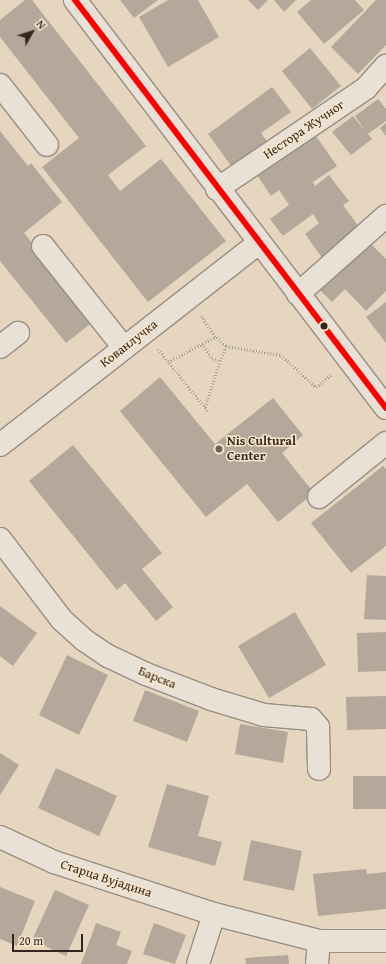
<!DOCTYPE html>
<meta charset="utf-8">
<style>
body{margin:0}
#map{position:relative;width:386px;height:964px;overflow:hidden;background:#e6d6c0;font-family:"Gentium Book Plus",serif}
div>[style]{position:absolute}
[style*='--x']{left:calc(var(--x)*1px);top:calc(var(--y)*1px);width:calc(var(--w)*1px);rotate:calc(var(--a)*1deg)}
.building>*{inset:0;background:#b3a899}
.path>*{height:2.5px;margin-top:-1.25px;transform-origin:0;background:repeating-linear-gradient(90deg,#a9a199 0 1px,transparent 0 3px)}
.roads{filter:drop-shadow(1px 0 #988e81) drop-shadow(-1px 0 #988e81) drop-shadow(0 1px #988e81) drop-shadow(0 -1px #988e81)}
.minor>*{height:22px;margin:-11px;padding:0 11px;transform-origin:11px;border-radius:11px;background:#e9e1d6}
.bus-1>*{height:6px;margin:-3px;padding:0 3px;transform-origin:3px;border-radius:3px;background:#f00}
.dots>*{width:11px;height:11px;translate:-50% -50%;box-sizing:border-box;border:2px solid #f8e6cc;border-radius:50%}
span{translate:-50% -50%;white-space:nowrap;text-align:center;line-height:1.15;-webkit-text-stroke:3px #f8e6cc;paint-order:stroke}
.street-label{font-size:13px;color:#34251d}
.poi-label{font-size:13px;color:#34251d;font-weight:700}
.left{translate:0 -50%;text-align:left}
.north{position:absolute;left:12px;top:12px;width:40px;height:40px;-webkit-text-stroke:3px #f8e6cc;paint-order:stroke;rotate:51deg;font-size:11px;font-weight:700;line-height:16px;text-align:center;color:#34251d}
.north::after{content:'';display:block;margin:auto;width:14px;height:18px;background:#34251d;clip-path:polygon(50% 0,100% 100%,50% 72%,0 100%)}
.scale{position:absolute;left:12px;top:934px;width:71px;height:18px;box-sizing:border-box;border:2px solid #34251d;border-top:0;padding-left:5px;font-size:12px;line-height:14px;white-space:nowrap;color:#34251d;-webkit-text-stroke:3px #f8e6cc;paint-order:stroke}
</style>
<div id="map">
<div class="building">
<i style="clip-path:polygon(25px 0,32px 0,146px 146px,108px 175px,120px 191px,161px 159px,226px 241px,148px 302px,42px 167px,79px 138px,0 37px,0 20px)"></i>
<i style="clip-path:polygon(120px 0,158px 0,134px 18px)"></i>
<i style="clip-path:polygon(168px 0,198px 0,219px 37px,168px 67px,139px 17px)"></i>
<i style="clip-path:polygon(248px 0,268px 0,258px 10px)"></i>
<i style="clip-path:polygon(274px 0,296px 0,284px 12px)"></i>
<i style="clip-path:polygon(311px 0,355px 0,364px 10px,324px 44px,297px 12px)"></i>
<i style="clip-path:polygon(376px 0,386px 0,386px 45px,358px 74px,331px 47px)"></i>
<i style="clip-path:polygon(310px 48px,341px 86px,312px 109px,282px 71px)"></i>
<i style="clip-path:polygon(272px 87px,291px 112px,261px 133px,269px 144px,234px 170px,208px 134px)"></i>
<i style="clip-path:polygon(378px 99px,386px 109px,386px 121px,368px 134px,372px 139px,351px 155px,332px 132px,353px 116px,366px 132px,355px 116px)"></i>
<i style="clip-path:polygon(386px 123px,386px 136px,380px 128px)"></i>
<i style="clip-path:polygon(0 131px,28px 166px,31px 163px,62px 202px,24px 233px,94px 321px,66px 343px,0 261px)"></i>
<i style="clip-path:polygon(313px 132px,337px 166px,313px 182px,315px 186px,329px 175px,349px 201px,343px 205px,362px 231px,323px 259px,305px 234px,319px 223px,313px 214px,283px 236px,270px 219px,289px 205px,279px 190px,271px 196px,255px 172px)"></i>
<i style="clip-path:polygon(365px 238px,386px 259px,386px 291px,366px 311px,345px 289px,332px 302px,315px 285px)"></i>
<i style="clip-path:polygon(386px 302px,386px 343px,366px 317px)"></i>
<i style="clip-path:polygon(160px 377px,215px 444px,273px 398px,303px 435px,282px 453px,314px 493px,278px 522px,247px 484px,206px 517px,120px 411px)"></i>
<i style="clip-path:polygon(73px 445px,162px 553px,142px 569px,173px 607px,156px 621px,125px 583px,117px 590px,29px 481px)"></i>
<i style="clip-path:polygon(383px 466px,386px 469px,386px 546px,351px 573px,311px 523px)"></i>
<i style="clip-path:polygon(367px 575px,386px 576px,386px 620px,364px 619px)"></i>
<i style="clip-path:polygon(0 606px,37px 633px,13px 666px,0 656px)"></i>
<i style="clip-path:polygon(295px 612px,326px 665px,269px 698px,238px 646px)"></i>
<i style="clip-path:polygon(386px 632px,386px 671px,358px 672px,357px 633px)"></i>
<i style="clip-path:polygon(67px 655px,108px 675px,79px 735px,39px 715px)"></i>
<i style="clip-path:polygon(145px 690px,199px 711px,187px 742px,133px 721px)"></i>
<i style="clip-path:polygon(386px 696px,386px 729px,347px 730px,346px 697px)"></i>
<i style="clip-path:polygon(240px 724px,288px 732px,283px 763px,235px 754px)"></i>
<i style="clip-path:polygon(0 753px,19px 765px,0 795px)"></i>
<i style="clip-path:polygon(56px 768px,117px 796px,99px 836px,38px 808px)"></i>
<i style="clip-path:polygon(353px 776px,386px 776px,386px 809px,353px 809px)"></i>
<i style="clip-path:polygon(167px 784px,209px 796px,198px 836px,222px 842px,215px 866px,148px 847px)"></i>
<i style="clip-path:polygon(251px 840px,302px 851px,294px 891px,243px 880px)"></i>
<i style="clip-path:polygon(366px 869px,367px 874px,386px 872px,386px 909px,318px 916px,313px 874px)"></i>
<i style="clip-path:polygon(0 887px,35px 901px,17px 946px,0 939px)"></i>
<i style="clip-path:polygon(55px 890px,89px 905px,66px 956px,32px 940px)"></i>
<i style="clip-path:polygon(96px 923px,121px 932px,116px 945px,132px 951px,127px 964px,81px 964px)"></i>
<i style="clip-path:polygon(154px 923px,186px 935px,175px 964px,143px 954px)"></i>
<i style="clip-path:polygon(288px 955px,289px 964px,246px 964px,245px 958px)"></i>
</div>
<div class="path">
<i style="--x:202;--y:344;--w:17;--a:54"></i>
<i style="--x:212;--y:358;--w:9;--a:21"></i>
<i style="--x:220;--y:361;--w:16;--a:-68"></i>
<i style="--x:226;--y:346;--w:14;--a:-141"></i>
<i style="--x:226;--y:346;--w:56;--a:9.3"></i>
<i style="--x:281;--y:355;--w:47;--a:42.4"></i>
<i style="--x:316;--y:387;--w:21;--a:-39"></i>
<i style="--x:158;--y:349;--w:80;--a:51.1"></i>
<i style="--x:168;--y:362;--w:53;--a:-28"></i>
<i style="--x:215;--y:337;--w:25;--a:-124"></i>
<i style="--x:205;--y:407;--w:48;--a:-71.9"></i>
</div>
<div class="roads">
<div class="minor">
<i style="--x:75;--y:0;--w:513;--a:52.68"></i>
<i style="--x:0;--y:85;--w:76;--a:51.9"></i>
<i style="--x:217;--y:189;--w:180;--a:-34.1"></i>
<i style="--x:366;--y:88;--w:30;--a:-48"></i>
<i style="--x:43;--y:246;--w:130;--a:51.5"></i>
<i style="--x:298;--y:294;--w:118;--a:-41.6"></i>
<i style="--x:0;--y:347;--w:23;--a:-38"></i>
<i style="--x:0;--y:445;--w:328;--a:-38"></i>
<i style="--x:319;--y:497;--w:86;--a:-38.9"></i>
<i style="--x:0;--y:539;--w:102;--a:52.6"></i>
<i style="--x:62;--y:620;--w:30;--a:42"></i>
<i style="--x:84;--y:640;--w:29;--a:34"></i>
<i style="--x:108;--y:656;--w:42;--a:25.3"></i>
<i style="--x:146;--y:674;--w:70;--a:21"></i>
<i style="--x:211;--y:699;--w:55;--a:16.8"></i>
<i style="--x:264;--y:715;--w:47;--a:4.9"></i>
<i style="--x:311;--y:719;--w:11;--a:49"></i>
<i style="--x:318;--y:727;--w:42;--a:88.6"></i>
<i style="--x:0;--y:837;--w:60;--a:24.8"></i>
<i style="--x:54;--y:862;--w:168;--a:18"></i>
<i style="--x:214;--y:914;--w:108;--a:14.4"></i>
<i style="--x:319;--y:941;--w:67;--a:0"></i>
<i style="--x:198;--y:964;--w:52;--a:-72.3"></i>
<i style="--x:317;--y:964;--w:23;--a:-85"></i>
</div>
</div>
<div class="bus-1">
<i style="--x:75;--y:0;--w:513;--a:52.68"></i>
</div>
<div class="dots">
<i style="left:324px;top:326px;background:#34251d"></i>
<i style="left:219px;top:449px;background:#726356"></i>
</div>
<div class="street-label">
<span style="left:304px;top:130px;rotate:-34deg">Нестора Жучног</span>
<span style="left:129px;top:344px;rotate:-38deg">Кованлучка</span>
<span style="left:157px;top:678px;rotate:22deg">Барска</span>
<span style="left:106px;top:879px;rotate:18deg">Старца Вујадина</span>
</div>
<div class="poi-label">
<span class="left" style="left:227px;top:449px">Nis Cultural<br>Center</span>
</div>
<div class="north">N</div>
<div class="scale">20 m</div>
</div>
